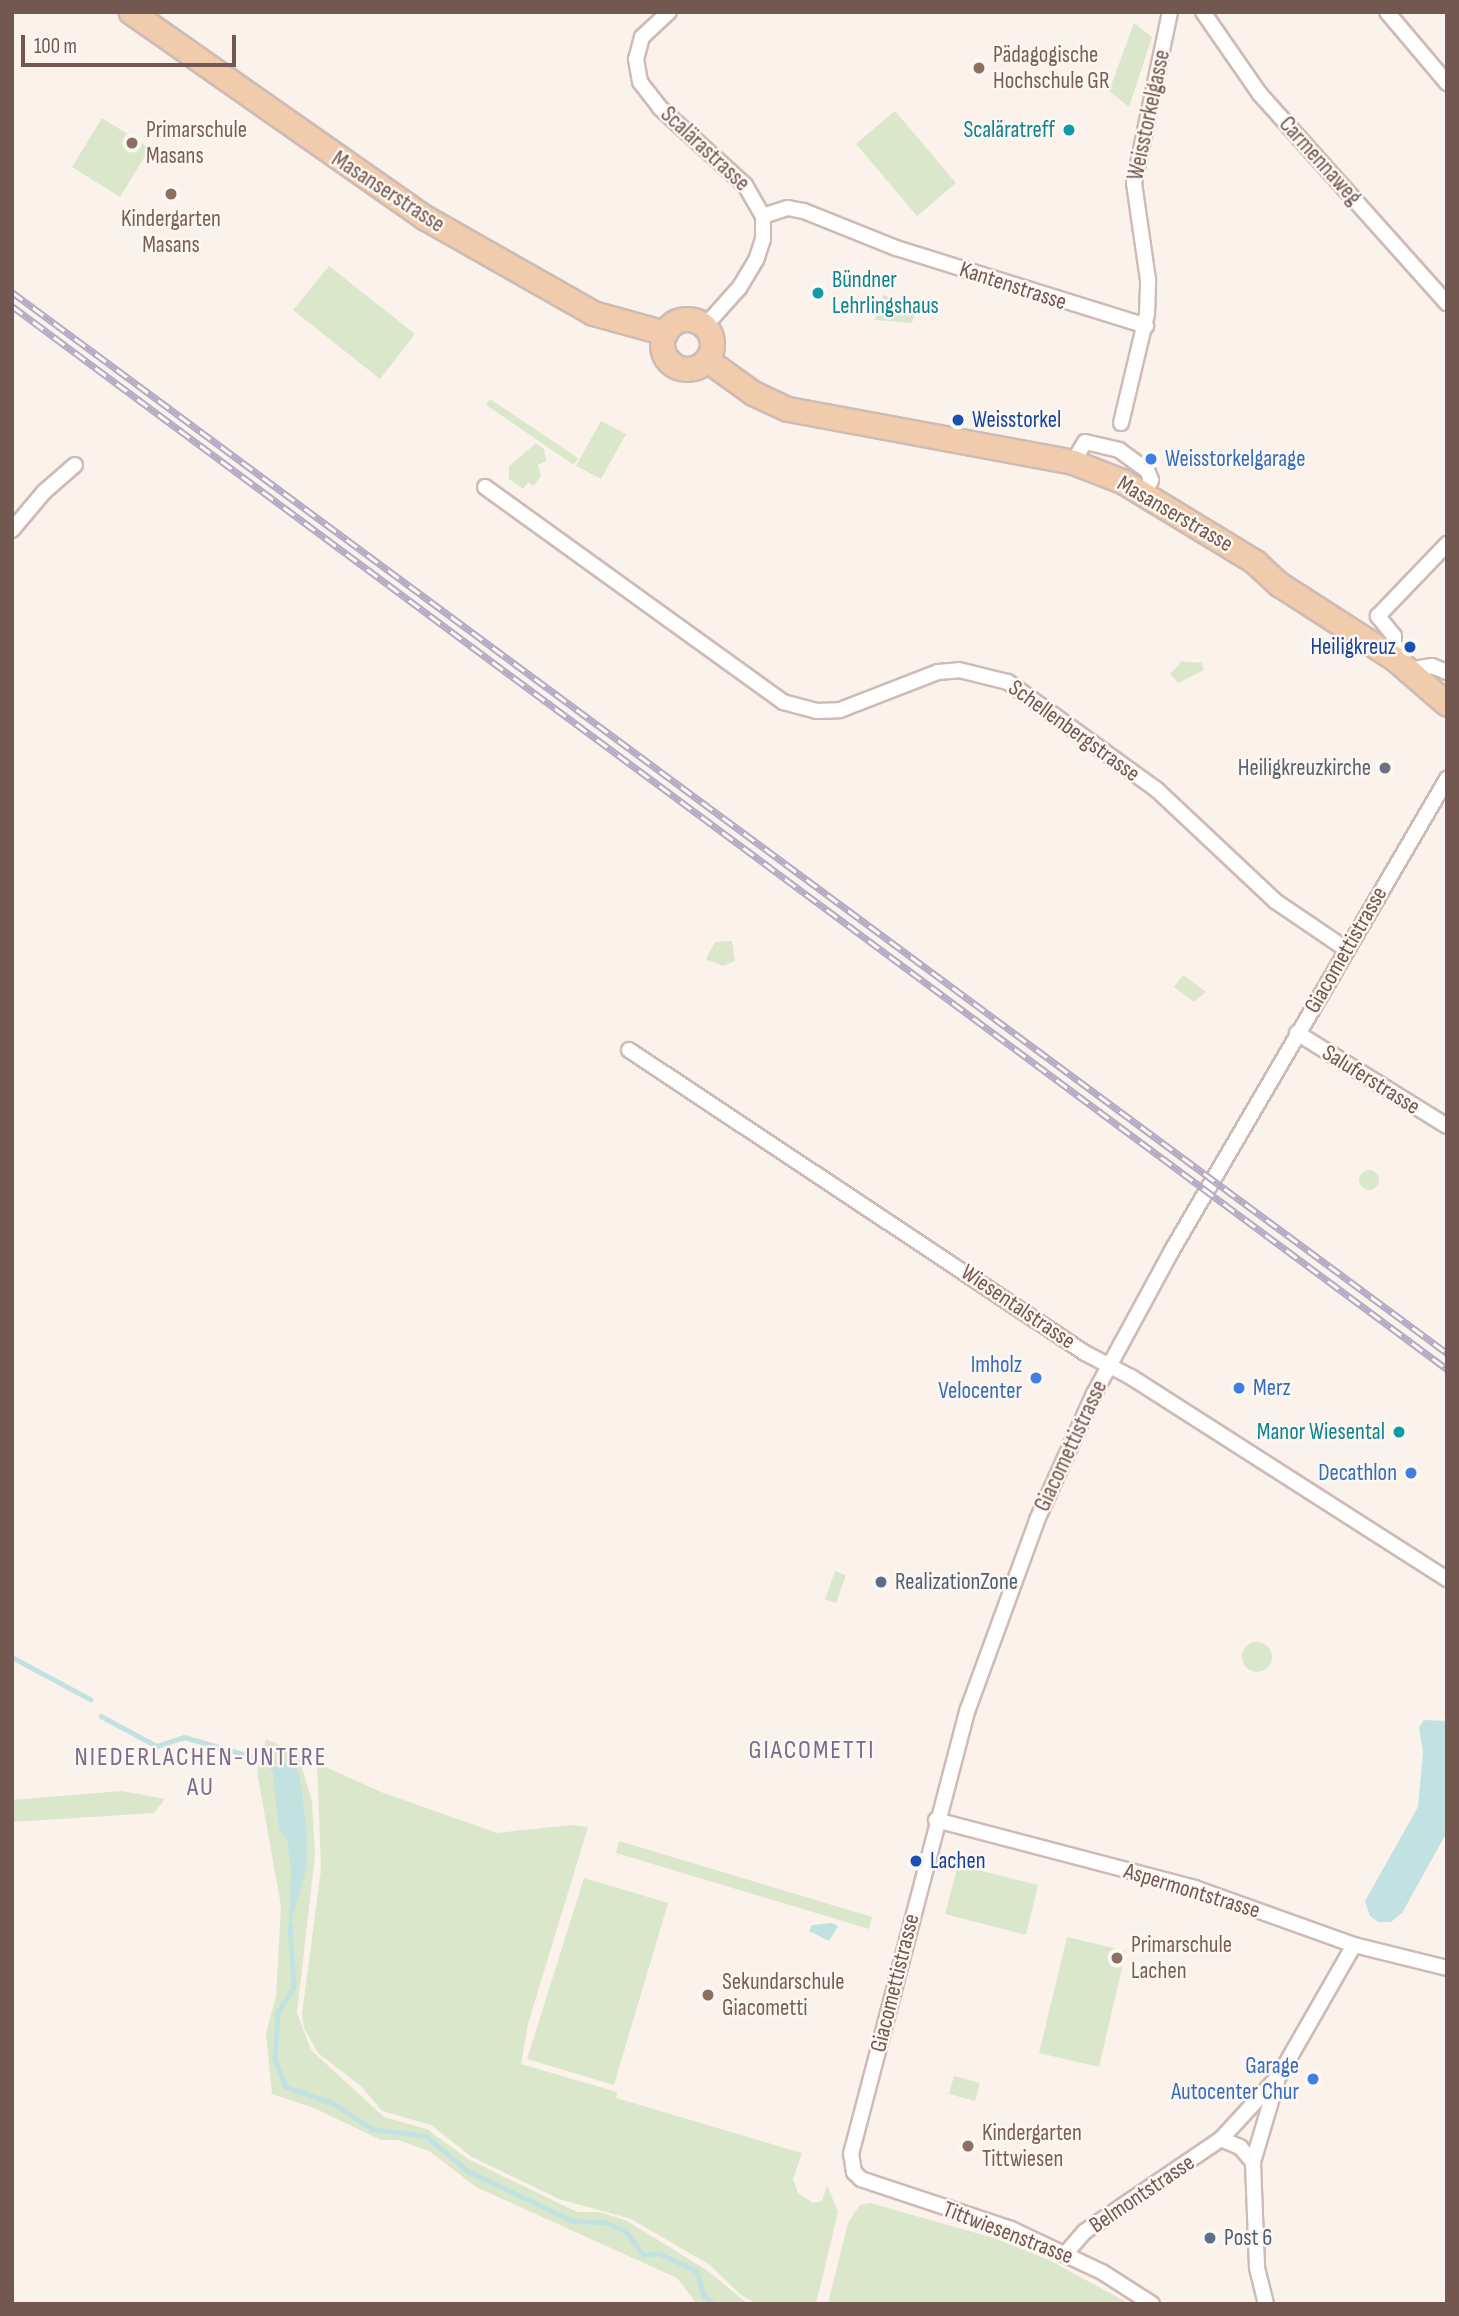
<!DOCTYPE html>
<meta charset="utf-8">
<style>
body{margin:0}
#map{position:relative;width:1459px;height:2316px;overflow:hidden;background:#fbf2eb;font-family:"Sofia Sans Condensed",sans-serif}
div>[style]{position:absolute}
[style*='--x']{left:calc(var(--x)*1px);top:calc(var(--y)*1px);width:calc(var(--w)*1px);rotate:calc(var(--a)*1deg)}
.green>*{inset:0;background:#dbe7cb}
.round{border-radius:50%}
.water>*{inset:0;background:#c2e2e2}
.stream>*{height:4.5px;margin:-2.25px;padding:0 2.25px;transform-origin:2.25px;border-radius:2.25px;background:#c2e2e2}
.roads{filter:drop-shadow(2px 0 #cebbb5) drop-shadow(-2px 0 #cebbb5) drop-shadow(0 2px #cebbb5) drop-shadow(0 -2px #cebbb5)}
.minor>*{height:14px;margin:-7px;padding:0 7px;transform-origin:7px;border-radius:7px;background:#fff}
.primary>*{height:23px;margin:-11.5px;padding:0 11.5px;transform-origin:11.5px;border-radius:11.5px;background:#f1ccac}
.primary>.ring{margin:-11.5px;padding:0;box-sizing:content-box;background:none;border:23px solid #f1ccac;border-radius:50%}
.rail>*{height:7px;margin-top:-3.5px;transform-origin:0;background:repeating-linear-gradient(90deg,#fdf7f2 0 13px,#b4aac4 0 26px);box-sizing:border-box;border-block:2px solid #b4aac4}
.dots>*{width:19px;height:19px;translate:-50% -50%;box-sizing:border-box;border:4px solid #fdf7f2;border-radius:50%}
span{translate:-50% -50%;white-space:nowrap;text-align:center;line-height:1.15;-webkit-text-stroke:5px #fdf7f2;paint-order:stroke}
.education-label{font-size:23px;color:#785e54}
.left{translate:0 -50%;text-align:left}
.street-label{font-size:23px;color:#735751}
.culture-label{font-size:23px;color:#0d838f}
.right{translate:-100% -50%;text-align:right}
.transit-label{font-size:23px;color:#164399}
.shop-label{font-size:23px;color:#366cbe}
.worship-label{font-size:23px;color:#5b616d}
.service-label{font-size:23px;color:#4e5e75}
.quarter-label{font-size:26px;color:#7b698e;letter-spacing:2px}
.frame{position:absolute;inset:0;border:14px solid #735751;pointer-events:none}
.scale{position:absolute;left:21px;top:35px;width:215px;height:32px;box-sizing:border-box;border:4px solid #735751;border-top:0;padding-left:9px;font-size:21px;line-height:24px;white-space:nowrap;color:#735751;-webkit-text-stroke:5px #fdf7f2;paint-order:stroke}
</style>
<div id="map">
<div class="green">
<i style="clip-path:polygon(1134px 23px,1152px 37px,1129px 107px,1109px 91px)"></i>
<i style="clip-path:polygon(895px 111px,956px 183px,917px 216px,856px 144px)"></i>
<i style="clip-path:polygon(102px 118px,150px 148px,120px 197px,72px 167px)"></i>
<i style="clip-path:polygon(329px 266px,415px 334px,380px 379px,293px 310px)"></i>
<i style="clip-path:polygon(883px 295px,917px 306px,912px 323px,875px 320px)"></i>
<i style="clip-path:polygon(490px 399px,578px 458px,574px 465px,486px 405px)"></i>
<i style="clip-path:polygon(601px 421px,626px 434px,601px 479px,576px 466px)"></i>
<i style="clip-path:polygon(536px 443px,544px 449px,546px 461px,538px 465px,541px 476px,533px 486px,528px 482px,523px 489px,509px 479px,509px 466px)"></i>
<i style="clip-path:polygon(1182px 661px,1202px 663px,1204px 670px,1178px 683px,1170px 674px)"></i>
<i style="clip-path:polygon(732px 941px,735px 961px,723px 966px,706px 959px,715px 942px)"></i>
<i style="clip-path:polygon(1183px 975px,1206px 992px,1194px 1002px,1174px 987px)"></i>
<i class="round" style="left:1359px;top:1170px;width:20px;height:20px"></i>
<i style="clip-path:polygon(835px 1571px,846px 1575px,836px 1603px,825px 1599px)"></i>
<i class="round" style="left:1242px;top:1642px;width:30px;height:30px"></i>
<i style="clip-path:polygon(266px 1739px,311px 1759px,310px 1766px,302px 1768px,312px 1801px,315px 1855px,297px 2013px,311px 2050px,384px 2117px,427px 2129px,468px 2159px,577px 2212px,600px 2212px,627px 2221px,708px 2271px,748px 2304px,697px 2304px,677px 2278px,476px 2187px,429px 2151px,398px 2140px,381px 2140px,314px 2108px,272px 2094px,266px 2033px,276px 1997px,281px 1906px,257px 1772px)"></i>
<i style="clip-path:polygon(317px 1763px,381px 1792px,497px 1833px,572px 1825px,588px 1827px,528px 2024px,521px 2064px,617px 2092px,616px 2098px,802px 2153px,793px 2179px,798px 2193px,813px 2203px,822px 2201px,827px 2185px,838px 2212px,816px 2304px,757px 2304px,741px 2295px,710px 2265px,631px 2219px,559px 2199px,472px 2157px,431px 2125px,382px 2111px,362px 2087px,318px 2053px,304px 2028px,302px 2014px,321px 1869px)"></i>
<i style="clip-path:polygon(122px 1791px,165px 1799px,154px 1813px,12px 1822px,12px 1800px)"></i>
<i style="clip-path:polygon(619px 1841px,872px 1917px,869px 1929px,616px 1853px)"></i>
<i style="clip-path:polygon(958px 1865px,1038px 1885px,1026px 1935px,945px 1914px)"></i>
<i style="clip-path:polygon(584px 1878px,668px 1903px,614px 2085px,527px 2059px)"></i>
<i style="clip-path:polygon(1067px 1937px,1126px 1951px,1099px 2067px,1039px 2053px)"></i>
<i style="clip-path:polygon(954px 2076px,980px 2083px,975px 2101px,949px 2094px)"></i>
<i style="clip-path:polygon(870px 2203px,994px 2238px,1049px 2260px,1130px 2304px,828px 2304px,848px 2223px,860px 2205px)"></i>
</div>
<div class="water">
<i style="clip-path:polygon(1424px 1720px,1447px 1721px,1447px 1832px,1402px 1913px,1391px 1922px,1378px 1922px,1370px 1916px,1365px 1901px,1418px 1807px,1423px 1753px,1419px 1727px)"></i>
<i style="clip-path:polygon(281px 1761px,297px 1769px,300px 1777px,307px 1832px,307px 1867px,289px 1929px,291px 1870px,287px 1840px,279px 1830px,273px 1775px)"></i>
<i style="clip-path:polygon(832px 1923px,838px 1926px,829px 1941px,809px 1931px,812px 1925px)"></i>
</div>
<div class="stream">
<i style="--x:12;--y:1657;--w:89;--a:28.3"></i>
<i style="--x:101;--y:1716;--w:64;--a:28.2"></i>
<i style="--x:157;--y:1746;--w:28;--a:-18"></i>
<i style="--x:184;--y:1737;--w:83;--a:16"></i>
<i style="--x:264;--y:1760;--w:20;--a:41"></i>
<i style="--x:290;--y:1924;--w:63;--a:86.4"></i>
<i style="--x:294;--y:1987;--w:31;--a:122"></i>
<i style="--x:278;--y:2013;--w:46;--a:93.7"></i>
<i style="--x:275;--y:2059;--w:30;--a:69"></i>
<i style="--x:286;--y:2087;--w:52;--a:19.1"></i>
<i style="--x:335;--y:2104;--w:45;--a:34"></i>
<i style="--x:372;--y:2129;--w:54;--a:7.4"></i>
<i style="--x:426;--y:2136;--w:55;--a:39.8"></i>
<i style="--x:468;--y:2171;--w:116;--a:25.5"></i>
<i style="--x:573;--y:2221;--w:30;--a:2"></i>
<i style="--x:603;--y:2222;--w:23;--a:20"></i>
<i style="--x:625;--y:2230;--w:31;--a:53"></i>
<i style="--x:644;--y:2255;--w:15;--a:-8"></i>
<i style="--x:659;--y:2253;--w:42;--a:25.3"></i>
<i style="--x:697;--y:2271;--w:26;--a:74"></i>
<i style="--x:704;--y:2296;--w:14;--a:36"></i>
</div>
<div class="roads">
<div class="minor">
<i style="--x:669;--y:12;--w:37;--a:137"></i>
<i style="--x:642;--y:37;--w:23;--a:105"></i>
<i style="--x:636;--y:59;--w:23;--a:80"></i>
<i style="--x:640;--y:82;--w:33;--a:52"></i>
<i style="--x:660;--y:108;--w:115;--a:42.2"></i>
<i style="--x:745;--y:185;--w:36;--a:60"></i>
<i style="--x:763;--y:216;--w:23;--a:90"></i>
<i style="--x:763;--y:239;--w:22;--a:108"></i>
<i style="--x:756;--y:260;--w:33;--a:121"></i>
<i style="--x:739;--y:288;--w:51;--a:131.8"></i>
<i style="--x:1203;--y:12;--w:98;--a:55.3"></i>
<i style="--x:1259;--y:93;--w:282;--a:48.2"></i>
<i style="--x:1387;--y:12;--w:93;--a:49.8"></i>
<i style="--x:763;--y:216;--w:26;--a:-18"></i>
<i style="--x:788;--y:208;--w:16;--a:11"></i>
<i style="--x:804;--y:211;--w:99;--a:21.9"></i>
<i style="--x:896;--y:248;--w:262;--a:17.3"></i>
<i style="--x:1121;--y:423;--w:112;--a:-76.6"></i>
<i style="--x:1147;--y:314;--w:34;--a:-88"></i>
<i style="--x:1148;--y:280;--w:98;--a:-98.2"></i>
<i style="--x:1134;--y:183;--w:175;--a:-78.1"></i>
<i style="--x:1073;--y:462;--w:23;--a:-59"></i>
<i style="--x:1085;--y:442;--w:35;--a:13"></i>
<i style="--x:1119;--y:450;--w:34;--a:36"></i>
<i style="--x:1147;--y:470;--w:11;--a:68"></i>
<i style="--x:1151;--y:480;--w:14;--a:115"></i>
<i style="--x:485;--y:487;--w:367;--a:35.8"></i>
<i style="--x:783;--y:702;--w:34;--a:15"></i>
<i style="--x:816;--y:711;--w:24;--a:-2"></i>
<i style="--x:840;--y:710;--w:105;--a:-21.2"></i>
<i style="--x:938;--y:672;--w:21;--a:-5"></i>
<i style="--x:959;--y:670;--w:50;--a:13.8"></i>
<i style="--x:1008;--y:682;--w:184;--a:35.9"></i>
<i style="--x:1157;--y:790;--w:162;--a:43.2"></i>
<i style="--x:1275;--y:901;--w:86;--a:34.1"></i>
<i style="--x:12;--y:530;--w:50;--a:-49.9"></i>
<i style="--x:44;--y:492;--w:41;--a:-41.1"></i>
<i style="--x:1394;--y:658;--w:22;--a:-90"></i>
<i style="--x:1394;--y:636;--w:26;--a:-129"></i>
<i style="--x:1378;--y:616;--w:100;--a:-46.2"></i>
<i style="--x:1409;--y:670;--w:23;--a:-10"></i>
<i style="--x:1432;--y:666;--w:16;--a:22"></i>
<i style="--x:1297;--y:1033;--w:176;--a:31.8"></i>
<i style="--x:629;--y:1050;--w:547;--a:33.6"></i>
<i style="--x:1085;--y:1353;--w:52;--a:27.6"></i>
<i style="--x:1131;--y:1377;--w:375;--a:32.6"></i>
<i style="--x:936;--y:1820;--w:268;--a:14.7"></i>
<i style="--x:1195;--y:1888;--w:169;--a:19.7"></i>
<i style="--x:1354;--y:1945;--w:96;--a:13.9"></i>
<i style="--x:1221;--y:2139;--w:21;--a:23"></i>
<i style="--x:1240;--y:2147;--w:20;--a:49"></i>
<i style="--x:1066;--y:2253;--w:28;--a:-49"></i>
<i style="--x:1084;--y:2232;--w:166;--a:-34.2"></i>
<i style="--x:1221;--y:2139;--w:86;--a:-47.4"></i>
<i style="--x:1279;--y:2076;--w:151;--a:-60.2"></i>
<i style="--x:1152;--y:2304;--w:59;--a:-147.4"></i>
<i style="--x:1102;--y:2272;--w:101;--a:-154.7"></i>
<i style="--x:1011;--y:2229;--w:158;--a:-161.6"></i>
<i style="--x:861;--y:2179;--w:10;--a:-135"></i>
<i style="--x:854;--y:2172;--w:18;--a:-99"></i>
<i style="--x:851;--y:2154;--w:460;--a:-75.3"></i>
<i style="--x:968;--y:1709;--w:201;--a:-69.9"></i>
<i style="--x:1037;--y:1520;--w:138;--a:-65.7"></i>
<i style="--x:1094;--y:1394;--w:162;--a:-61.5"></i>
<i style="--x:1171;--y:1252;--w:548;--a:-59.74"></i>
<i style="--x:1266;--y:2304;--w:38;--a:-104"></i>
<i style="--x:1257;--y:2267;--w:105;--a:-92.2"></i>
<i style="--x:1253;--y:2162;--w:84;--a:-73.5"></i>
</div>
<div class="primary">
<i style="--x:131;--y:12;--w:358;--a:35"></i>
<i style="--x:424;--y:217;--w:194;--a:29.6"></i>
<i style="--x:593;--y:313;--w:75;--a:15.5"></i>
<i class="ring" style="left:662px;top:319px;width:27px;height:27px"></i>
<i style="--x:707;--y:360;--w:57;--a:35.7"></i>
<i style="--x:753;--y:393;--w:38;--a:25"></i>
<i style="--x:788;--y:409;--w:290;--a:10.5"></i>
<i style="--x:1073;--y:462;--w:53;--a:21.2"></i>
<i style="--x:1122;--y:481;--w:156;--a:31.3"></i>
<i style="--x:1255;--y:562;--w:33;--a:43"></i>
<i style="--x:1279;--y:584;--w:137;--a:32.8"></i>
<i style="--x:1394;--y:658;--w:70;--a:41"></i>
</div>
</div>
<div class="rail">
<i style="--x:12;--y:292;--w:1785;--a:36.48"></i>
<i style="--x:12;--y:306;--w:1786;--a:36.53"></i>
</div>
<div class="dots">
<i style="left:979px;top:68px;background:#8d6e63"></i>
<i style="left:1069px;top:130px;background:#0f9aa8"></i>
<i style="left:132px;top:143px;background:#8d6e63"></i>
<i style="left:171px;top:194px;background:#8d6e63"></i>
<i style="left:818px;top:293px;background:#0f9aa8"></i>
<i style="left:958px;top:420px;background:#1a4fb4"></i>
<i style="left:1151px;top:459px;background:#3f7fe0"></i>
<i style="left:1410px;top:647px;background:#1a4fb4"></i>
<i style="left:1385px;top:768px;background:#6b7280"></i>
<i style="left:1036px;top:1378px;background:#3f7fe0"></i>
<i style="left:1239px;top:1388px;background:#3f7fe0"></i>
<i style="left:1399px;top:1432px;background:#0f9aa8"></i>
<i style="left:1411px;top:1473px;background:#3f7fe0"></i>
<i style="left:881px;top:1582px;background:#5c6f8a"></i>
<i style="left:916px;top:1861px;background:#1a4fb4"></i>
<i style="left:1117px;top:1958px;background:#8d6e63"></i>
<i style="left:708px;top:1995px;background:#8d6e63"></i>
<i style="left:1313px;top:2079px;background:#3f7fe0"></i>
<i style="left:968px;top:2146px;background:#8d6e63"></i>
<i style="left:1210px;top:2238px;background:#5c6f8a"></i>
</div>
<div class="education-label">
<span class="left" style="left:993px;top:68px">Pädagogische<br>Hochschule GR</span>
<span class="left" style="left:146px;top:143px">Primarschule<br>Masans</span>
<span style="left:171px;top:232px">Kindergarten<br>Masans</span>
<span class="left" style="left:1131px;top:1958px">Primarschule<br>Lachen</span>
<span class="left" style="left:722px;top:1995px">Sekundarschule<br>Giacometti</span>
<span class="left" style="left:982px;top:2146px">Kindergarten<br>Tittwiesen</span>
</div>
<div class="street-label">
<span style="left:1149px;top:115px;rotate:-78deg">Weisstorkelgasse</span>
<span style="left:705px;top:149px;rotate:43deg">Scalärastrasse</span>
<span style="left:1320px;top:161px;rotate:48deg">Carmennaweg</span>
<span style="left:388px;top:192px;rotate:33deg">Masanserstrasse</span>
<span style="left:1013px;top:286px;rotate:18deg">Kantenstrasse</span>
<span style="left:1175px;top:514px;rotate:30deg">Masanserstrasse</span>
<span style="left:1074px;top:731px;rotate:36deg">Schellenbergstrasse</span>
<span style="left:1346px;top:950px;rotate:-60deg">Giacomettistrasse</span>
<span style="left:1371px;top:1080px;rotate:32deg">Saluferstrasse</span>
<span style="left:1018px;top:1307px;rotate:34deg">Wiesentalstrasse</span>
<span style="left:1071px;top:1446px;rotate:-65deg">Giacomettistrasse</span>
<span style="left:1192px;top:1891px;rotate:17deg">Aspermontstrasse</span>
<span style="left:895px;top:1983px;rotate:-76deg">Giacomettistrasse</span>
<span style="left:1142px;top:2194px;rotate:-34deg">Belmontstrasse</span>
<span style="left:1008px;top:2233px;rotate:21deg">Tittwiesenstrasse</span>
</div>
<div class="culture-label">
<span class="right" style="left:1055px;top:130px">Scaläratreff</span>
<span class="left" style="left:832px;top:293px">Bündner<br>Lehrlingshaus</span>
<span class="right" style="left:1385px;top:1432px">Manor Wiesental</span>
</div>
<div class="transit-label">
<span class="left" style="left:972px;top:420px">Weisstorkel</span>
<span class="right" style="left:1396px;top:647px">Heiligkreuz</span>
<span class="left" style="left:930px;top:1861px">Lachen</span>
</div>
<div class="shop-label">
<span class="left" style="left:1165px;top:459px">Weisstorkelgarage</span>
<span class="right" style="left:1022px;top:1378px">Imholz<br>Velocenter</span>
<span class="left" style="left:1253px;top:1388px">Merz</span>
<span class="right" style="left:1397px;top:1473px">Decathlon</span>
<span class="right" style="left:1299px;top:2079px">Garage<br>Autocenter Chur</span>
</div>
<div class="worship-label">
<span class="right" style="left:1371px;top:768px">Heiligkreuzkirche</span>
</div>
<div class="service-label">
<span class="left" style="left:895px;top:1582px">RealizationZone</span>
<span class="left" style="left:1224px;top:2238px">Post 6</span>
</div>
<div class="quarter-label">
<span style="left:812px;top:1751px">GIACOMETTI</span>
<span style="left:201px;top:1773px">NIEDERLACHEN-UNTERE<br>AU</span>
</div>
<div class="frame"></div>
<div class="scale">100 m</div>
</div>
